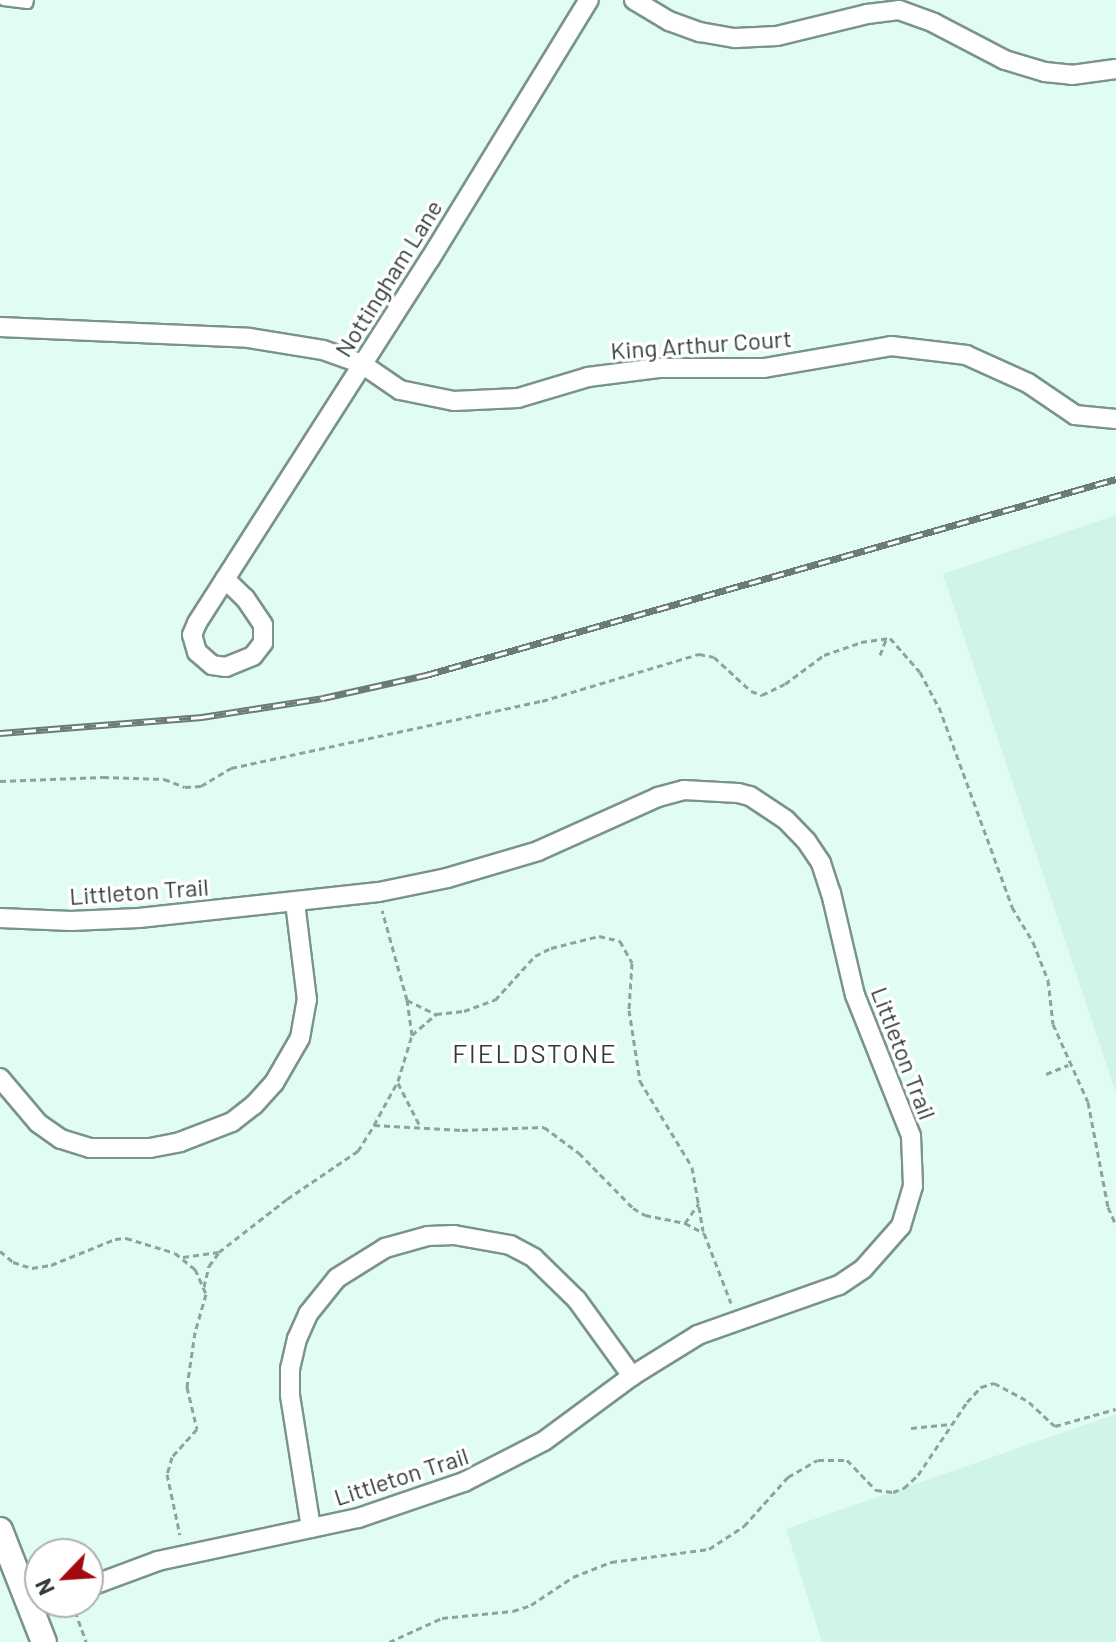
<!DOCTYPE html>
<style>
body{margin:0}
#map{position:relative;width:1116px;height:1642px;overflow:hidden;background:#e1fcf3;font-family:Barlow,sans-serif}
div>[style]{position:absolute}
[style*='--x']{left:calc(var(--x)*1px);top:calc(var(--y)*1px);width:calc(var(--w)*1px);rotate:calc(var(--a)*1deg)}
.built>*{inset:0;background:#d0f4e7}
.path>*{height:3px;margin-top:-1.5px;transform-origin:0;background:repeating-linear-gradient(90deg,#8fa29b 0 6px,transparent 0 10px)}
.roads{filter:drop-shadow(2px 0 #7b948b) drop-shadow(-2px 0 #7b948b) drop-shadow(0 2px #7b948b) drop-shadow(0 -2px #7b948b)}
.lane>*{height:9px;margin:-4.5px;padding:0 4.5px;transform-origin:4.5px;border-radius:4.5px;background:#fff}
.street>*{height:18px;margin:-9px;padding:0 9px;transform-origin:9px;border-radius:9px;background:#fff}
.secondary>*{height:24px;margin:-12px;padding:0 12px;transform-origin:12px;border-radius:12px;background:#fff}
.rail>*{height:7px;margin-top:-3.5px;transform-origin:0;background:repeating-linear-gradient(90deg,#fff 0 12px,#6b7b75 0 24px);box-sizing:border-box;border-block:2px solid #6b7b75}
span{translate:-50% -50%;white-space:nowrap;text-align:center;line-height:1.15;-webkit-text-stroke:7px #fff;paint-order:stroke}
.street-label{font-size:24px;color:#323d39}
.neighbourhood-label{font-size:26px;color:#323d39;letter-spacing:2px}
.north{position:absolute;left:24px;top:1538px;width:80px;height:80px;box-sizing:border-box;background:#fff;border:2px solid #adb1b0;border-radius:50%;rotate:245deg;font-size:22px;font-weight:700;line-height:32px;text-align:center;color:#323d39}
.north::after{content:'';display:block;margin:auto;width:28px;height:36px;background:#a30a10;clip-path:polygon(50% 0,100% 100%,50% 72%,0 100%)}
</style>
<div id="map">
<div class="built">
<i style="clip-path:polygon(1116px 515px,1116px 1093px,943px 574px)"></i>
<i style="clip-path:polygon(1116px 1414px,1116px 1642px,822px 1642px,786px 1529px)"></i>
</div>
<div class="path">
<i style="--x:880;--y:655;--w:17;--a:-69"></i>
<i style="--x:0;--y:781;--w:103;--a:-2.2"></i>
<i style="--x:103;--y:777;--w:61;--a:1.9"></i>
<i style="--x:164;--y:779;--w:22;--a:21"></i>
<i style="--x:185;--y:787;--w:16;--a:-4"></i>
<i style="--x:201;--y:786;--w:35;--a:-31"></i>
<i style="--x:231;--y:768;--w:318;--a:-12.2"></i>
<i style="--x:542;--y:701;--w:164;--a:-16.7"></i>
<i style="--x:699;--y:654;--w:15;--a:11"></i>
<i style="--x:714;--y:657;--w:50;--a:42.6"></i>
<i style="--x:751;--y:691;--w:12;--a:20"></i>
<i style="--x:762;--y:695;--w:25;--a:-26"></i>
<i style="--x:785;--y:684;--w:49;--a:-36.6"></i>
<i style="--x:824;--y:655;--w:39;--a:-19"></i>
<i style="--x:861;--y:642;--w:29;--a:-8"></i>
<i style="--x:890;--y:638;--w:45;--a:48.6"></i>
<i style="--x:920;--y:672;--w:40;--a:62"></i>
<i style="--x:939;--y:707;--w:213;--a:69.9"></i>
<i style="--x:1012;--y:907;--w:41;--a:59"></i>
<i style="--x:1033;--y:942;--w:41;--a:68.5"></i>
<i style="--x:1048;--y:980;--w:44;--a:83.5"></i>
<i style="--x:1053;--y:1024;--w:85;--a:65.8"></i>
<i style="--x:1088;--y:1102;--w:107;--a:79.2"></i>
<i style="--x:1108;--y:1207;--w:20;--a:66"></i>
<i style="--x:407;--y:1000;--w:32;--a:26"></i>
<i style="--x:412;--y:1035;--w:32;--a:-41"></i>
<i style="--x:436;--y:1014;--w:28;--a:-6"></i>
<i style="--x:464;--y:1011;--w:33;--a:-20"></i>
<i style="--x:495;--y:1000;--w:59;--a:-47.7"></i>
<i style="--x:535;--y:956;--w:18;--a:-27"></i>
<i style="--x:551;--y:948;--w:49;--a:-14"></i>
<i style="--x:599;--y:936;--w:22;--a:13"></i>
<i style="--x:620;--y:941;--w:25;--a:61"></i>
<i style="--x:632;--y:963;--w:47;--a:93.7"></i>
<i style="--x:629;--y:1010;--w:72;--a:81.2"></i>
<i style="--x:640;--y:1081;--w:100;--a:58.8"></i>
<i style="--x:692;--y:1167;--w:65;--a:80.2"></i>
<i style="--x:1046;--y:1074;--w:24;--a:-22"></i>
<i style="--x:398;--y:1083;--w:48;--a:62.9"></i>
<i style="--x:374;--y:1125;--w:50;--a:-61.4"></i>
<i style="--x:398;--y:1081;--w:48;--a:-73.1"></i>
<i style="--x:412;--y:1035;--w:35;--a:-98"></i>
<i style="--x:407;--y:1000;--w:93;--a:-105.5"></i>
<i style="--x:685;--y:1223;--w:24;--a:-55"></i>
<i style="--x:0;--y:1251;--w:17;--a:40"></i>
<i style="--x:13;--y:1262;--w:20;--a:18"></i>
<i style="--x:32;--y:1268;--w:19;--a:-9"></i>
<i style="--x:51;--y:1265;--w:69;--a:-22.1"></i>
<i style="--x:115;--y:1239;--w:11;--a:-5"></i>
<i style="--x:126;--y:1238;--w:51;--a:17"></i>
<i style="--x:175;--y:1253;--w:26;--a:39"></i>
<i style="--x:195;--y:1269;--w:27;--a:66"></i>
<i style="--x:206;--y:1294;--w:40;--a:106"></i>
<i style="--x:195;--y:1332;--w:56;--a:98.3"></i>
<i style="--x:187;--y:1387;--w:43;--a:76.6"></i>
<i style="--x:197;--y:1429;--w:38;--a:132"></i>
<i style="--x:172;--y:1457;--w:18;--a:106"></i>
<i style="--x:167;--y:1474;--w:62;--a:78"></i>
<i style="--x:183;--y:1257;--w:36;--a:-8"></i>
<i style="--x:204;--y:1287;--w:22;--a:-77"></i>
<i style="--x:209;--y:1266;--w:17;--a:-54"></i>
<i style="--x:219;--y:1252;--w:86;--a:-37.9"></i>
<i style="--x:287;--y:1199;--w:86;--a:-34.1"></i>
<i style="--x:358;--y:1151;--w:31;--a:-58"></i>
<i style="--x:374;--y:1125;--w:88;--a:3.3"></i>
<i style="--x:462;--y:1130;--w:82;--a:-2.1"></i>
<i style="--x:544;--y:1127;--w:44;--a:36.6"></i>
<i style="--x:579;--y:1153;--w:77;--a:45.5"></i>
<i style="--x:633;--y:1208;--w:14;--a:30"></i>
<i style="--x:645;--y:1215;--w:41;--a:11.3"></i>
<i style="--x:685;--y:1223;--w:21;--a:28"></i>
<i style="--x:704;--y:1233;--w:75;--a:68.9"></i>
<i style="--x:911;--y:1428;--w:40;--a:-5.7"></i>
<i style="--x:75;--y:1611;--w:33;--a:70"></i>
<i style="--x:389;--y:1642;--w:58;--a:-24.4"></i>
<i style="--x:442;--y:1618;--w:71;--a:-5.6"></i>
<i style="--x:513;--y:1611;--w:19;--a:-18"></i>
<i style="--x:531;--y:1605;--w:50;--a:-33.7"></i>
<i style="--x:573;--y:1577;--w:41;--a:-21.5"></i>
<i style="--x:611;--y:1562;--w:99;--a:-7.6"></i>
<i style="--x:709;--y:1549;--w:42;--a:-33.3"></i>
<i style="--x:744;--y:1526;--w:66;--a:-48.1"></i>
<i style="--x:788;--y:1477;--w:34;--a:-30"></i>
<i style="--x:818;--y:1460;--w:29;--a:0"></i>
<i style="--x:847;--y:1460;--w:42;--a:46"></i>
<i style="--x:876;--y:1490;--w:17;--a:7"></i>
<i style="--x:893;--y:1492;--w:12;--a:-20"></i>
<i style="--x:904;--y:1488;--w:19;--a:-43"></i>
<i style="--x:918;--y:1475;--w:88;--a:-56.1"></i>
<i style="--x:967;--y:1402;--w:21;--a:-47"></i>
<i style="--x:981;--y:1387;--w:14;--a:-17"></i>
<i style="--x:994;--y:1383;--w:40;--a:28"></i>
<i style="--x:1029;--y:1402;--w:35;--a:43"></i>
<i style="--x:1055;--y:1426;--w:63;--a:-15.6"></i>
</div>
<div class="roads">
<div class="lane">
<i style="--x:3;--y:0;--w:24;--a:7"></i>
<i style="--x:27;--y:3;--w:3;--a:-72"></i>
</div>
<div class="street">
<i style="--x:634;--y:0;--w:41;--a:31"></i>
<i style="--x:669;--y:21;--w:33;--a:20"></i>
<i style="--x:700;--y:32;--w:36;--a:10"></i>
<i style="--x:735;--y:38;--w:42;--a:-2.7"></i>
<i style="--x:777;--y:36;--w:93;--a:-13.7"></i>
<i style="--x:867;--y:14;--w:32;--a:-7"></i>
<i style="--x:899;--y:10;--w:37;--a:20"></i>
<i style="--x:934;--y:23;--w:80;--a:27.5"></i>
<i style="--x:1005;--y:60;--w:42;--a:16.7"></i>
<i style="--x:1045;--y:72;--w:27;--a:6"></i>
<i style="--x:1072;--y:75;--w:44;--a:-7.8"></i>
<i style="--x:0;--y:327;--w:249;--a:2.5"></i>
<i style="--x:249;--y:338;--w:75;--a:9.2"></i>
<i style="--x:323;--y:350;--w:41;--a:19.7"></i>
<i style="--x:362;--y:364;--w:46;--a:34.4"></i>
<i style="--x:400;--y:390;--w:55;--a:11.5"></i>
<i style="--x:454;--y:401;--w:64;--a:-2.7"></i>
<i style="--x:518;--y:398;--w:73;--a:-16.7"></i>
<i style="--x:588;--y:377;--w:71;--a:-7.3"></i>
<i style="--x:658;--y:368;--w:106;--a:0"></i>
<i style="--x:764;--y:368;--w:129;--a:-9.8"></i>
<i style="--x:891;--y:346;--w:76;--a:6.8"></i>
<i style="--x:966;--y:355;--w:68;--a:24.3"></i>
<i style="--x:1028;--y:383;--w:57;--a:34.2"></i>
<i style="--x:1075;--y:415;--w:41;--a:5.6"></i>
<i style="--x:225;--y:579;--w:28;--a:44"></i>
<i style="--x:245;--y:598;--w:32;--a:56"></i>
<i style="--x:263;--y:625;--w:18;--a:90"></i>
<i style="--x:263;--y:643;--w:16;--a:128"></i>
<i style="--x:253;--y:656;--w:29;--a:158"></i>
<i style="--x:226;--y:667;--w:14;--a:-172"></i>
<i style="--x:212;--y:665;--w:20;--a:-139"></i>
<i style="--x:197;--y:652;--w:18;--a:-106"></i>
<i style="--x:192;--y:635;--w:13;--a:-67"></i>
<i style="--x:197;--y:623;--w:432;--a:-57.4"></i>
<i style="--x:430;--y:259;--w:304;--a:-58.5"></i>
<i style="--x:0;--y:918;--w:71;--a:2.4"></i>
<i style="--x:71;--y:921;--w:68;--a:-2.5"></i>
<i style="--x:139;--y:918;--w:241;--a:-6.2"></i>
<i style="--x:379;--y:892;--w:69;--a:-11.6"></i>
<i style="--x:447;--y:878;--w:95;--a:-16.5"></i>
<i style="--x:538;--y:851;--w:132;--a:-24.2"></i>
<i style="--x:658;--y:797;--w:27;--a:-15"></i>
<i style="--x:684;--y:790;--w:54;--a:3.2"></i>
<i style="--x:738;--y:793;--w:12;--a:14"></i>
<i style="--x:750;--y:796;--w:43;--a:33.7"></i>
<i style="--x:786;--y:820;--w:30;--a:46"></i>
<i style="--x:807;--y:842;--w:25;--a:56"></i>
<i style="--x:821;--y:863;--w:32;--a:72"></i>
<i style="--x:831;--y:893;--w:105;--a:76.8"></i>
<i style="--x:855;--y:995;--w:152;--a:68.3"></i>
<i style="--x:911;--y:1136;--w:50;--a:87.7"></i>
<i style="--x:913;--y:1186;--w:42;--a:106.7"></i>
<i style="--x:901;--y:1226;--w:57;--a:131.5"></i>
<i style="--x:863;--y:1269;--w:29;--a:146"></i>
<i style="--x:839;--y:1285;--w:150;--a:160.5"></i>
<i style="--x:698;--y:1335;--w:78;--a:148.2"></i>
<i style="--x:632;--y:1376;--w:109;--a:143.5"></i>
<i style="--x:544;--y:1441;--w:90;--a:152.9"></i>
<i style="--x:464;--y:1482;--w:112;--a:161.2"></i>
<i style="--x:358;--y:1518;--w:205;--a:167.9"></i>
<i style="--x:158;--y:1561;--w:75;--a:159.6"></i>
<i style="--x:0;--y:1078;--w:59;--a:49.8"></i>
<i style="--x:38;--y:1123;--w:28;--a:35"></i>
<i style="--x:61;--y:1139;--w:30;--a:17"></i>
<i style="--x:90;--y:1148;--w:60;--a:0"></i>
<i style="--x:150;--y:1148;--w:31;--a:-11"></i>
<i style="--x:180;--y:1142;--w:56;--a:-21"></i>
<i style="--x:232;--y:1122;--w:28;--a:-38"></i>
<i style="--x:254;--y:1105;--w:30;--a:-48"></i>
<i style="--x:274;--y:1083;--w:52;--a:-60"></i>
<i style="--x:300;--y:1038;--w:39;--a:-80"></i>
<i style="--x:307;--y:1000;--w:99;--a:-97"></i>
<i style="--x:311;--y:1528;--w:135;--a:-99"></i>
<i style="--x:290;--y:1395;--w:26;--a:-90"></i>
<i style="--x:290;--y:1369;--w:31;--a:-77"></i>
<i style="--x:297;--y:1339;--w:27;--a:-66"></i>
<i style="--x:308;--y:1314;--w:46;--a:-51.1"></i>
<i style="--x:337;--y:1278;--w:57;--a:-32"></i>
<i style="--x:385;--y:1248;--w:45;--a:-15.6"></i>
<i style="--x:428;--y:1236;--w:26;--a:-2"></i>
<i style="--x:454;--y:1235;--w:57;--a:10.1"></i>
<i style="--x:510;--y:1245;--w:27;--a:28"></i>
<i style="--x:534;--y:1258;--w:60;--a:44.3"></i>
<i style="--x:577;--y:1300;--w:94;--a:54.1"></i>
<i style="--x:30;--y:1610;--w:22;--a:-22"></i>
</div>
<div class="secondary">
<i style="--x:0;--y:1530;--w:120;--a:68.6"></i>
</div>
</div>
<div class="rail">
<i style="--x:0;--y:733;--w:203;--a:-4.5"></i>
<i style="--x:202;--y:717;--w:122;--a:-8.9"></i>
<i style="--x:323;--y:698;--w:106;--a:-12.6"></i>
<i style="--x:426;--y:675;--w:717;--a:-15.86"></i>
</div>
<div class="street-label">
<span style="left:388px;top:278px;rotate:-58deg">Nottingham Lane</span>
<span style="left:701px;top:344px;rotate:-4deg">King Arthur Court</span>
<span style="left:139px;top:891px;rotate:-4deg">Littleton Trail</span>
<span style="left:904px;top:1053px;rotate:69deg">Littleton Trail</span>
<span style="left:401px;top:1476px;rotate:-18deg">Littleton Trail</span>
</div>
<div class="neighbourhood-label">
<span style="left:535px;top:1053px">FIELDSTONE</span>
</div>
<div class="north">N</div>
</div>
